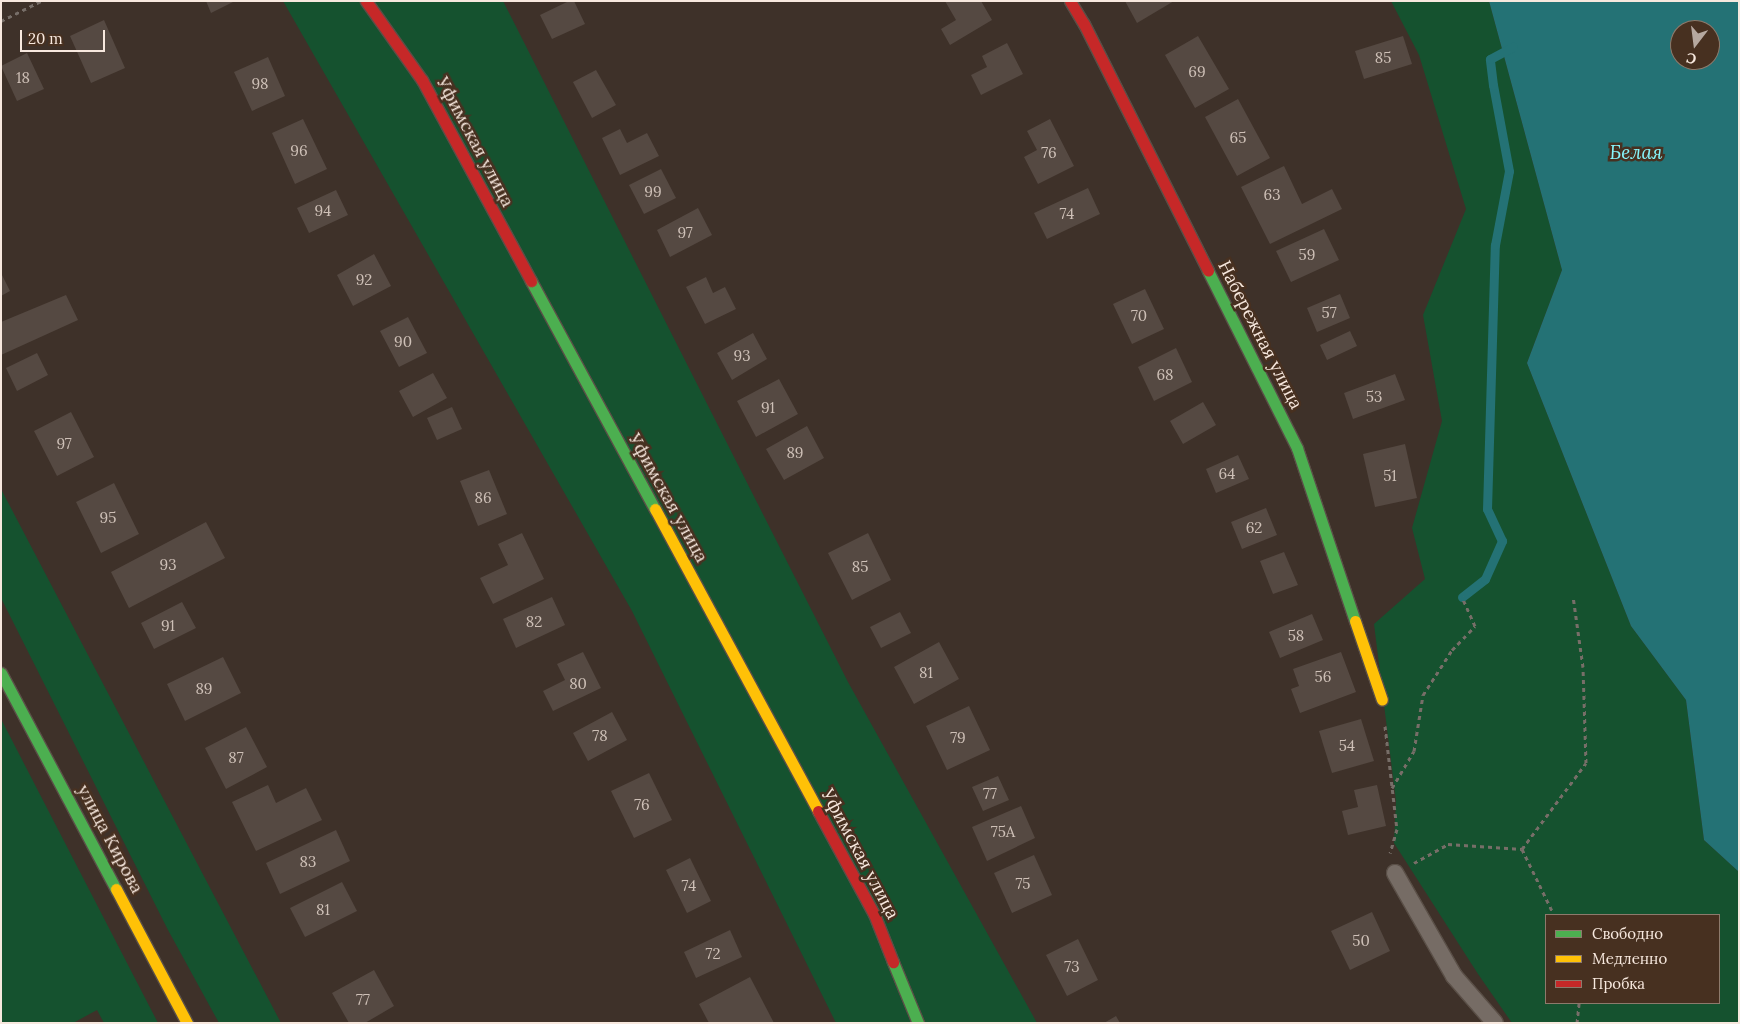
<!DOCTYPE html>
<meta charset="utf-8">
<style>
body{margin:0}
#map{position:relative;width:1740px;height:1024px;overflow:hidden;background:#3e3129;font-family:Lora,serif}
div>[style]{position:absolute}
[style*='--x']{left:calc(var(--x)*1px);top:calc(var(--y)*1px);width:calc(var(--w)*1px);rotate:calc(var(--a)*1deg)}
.green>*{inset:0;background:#15522f}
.water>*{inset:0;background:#247275}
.stream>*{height:9px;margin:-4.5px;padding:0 4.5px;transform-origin:4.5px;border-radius:4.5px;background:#247275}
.building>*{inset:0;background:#554942}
.path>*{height:3px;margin-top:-1.5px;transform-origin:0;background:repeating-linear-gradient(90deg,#776e68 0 4px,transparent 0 8px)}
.roads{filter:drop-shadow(1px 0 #5a4f47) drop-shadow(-1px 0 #5a4f47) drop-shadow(0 1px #5a4f47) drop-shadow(0 -1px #5a4f47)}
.lane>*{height:16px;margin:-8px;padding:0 8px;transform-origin:8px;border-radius:8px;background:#766c65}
.fast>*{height:11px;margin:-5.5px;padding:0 5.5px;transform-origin:5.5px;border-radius:5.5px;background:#4caf50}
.slow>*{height:11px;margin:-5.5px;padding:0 5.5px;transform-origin:5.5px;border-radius:5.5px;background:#ffc107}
.jam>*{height:11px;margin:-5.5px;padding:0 5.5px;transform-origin:5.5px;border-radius:5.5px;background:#c62828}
span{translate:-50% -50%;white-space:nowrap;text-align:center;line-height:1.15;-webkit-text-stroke:5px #473020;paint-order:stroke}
.number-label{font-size:15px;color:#cec0b7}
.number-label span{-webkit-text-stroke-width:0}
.street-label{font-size:18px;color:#f7e8de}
.water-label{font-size:19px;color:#86f6fc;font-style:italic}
.frame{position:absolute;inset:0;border:2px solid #f7e8de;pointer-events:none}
.legend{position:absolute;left:1545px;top:914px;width:175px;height:90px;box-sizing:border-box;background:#473020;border:1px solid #8d7a6c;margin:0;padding:6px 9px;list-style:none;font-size:15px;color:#f7e8de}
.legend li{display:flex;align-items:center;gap:10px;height:25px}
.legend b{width:25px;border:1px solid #8d7a6c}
.north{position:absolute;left:1670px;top:20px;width:50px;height:50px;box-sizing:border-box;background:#473020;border:1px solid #8d7a6c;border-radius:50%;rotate:195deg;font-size:14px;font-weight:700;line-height:20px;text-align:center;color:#f7e8de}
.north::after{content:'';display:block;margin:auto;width:18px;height:22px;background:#b6a89f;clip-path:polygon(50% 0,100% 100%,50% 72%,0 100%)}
.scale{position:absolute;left:20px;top:30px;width:85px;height:22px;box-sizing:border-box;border:2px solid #f7e8de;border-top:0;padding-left:6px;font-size:15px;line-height:18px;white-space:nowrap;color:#f7e8de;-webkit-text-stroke:4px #473020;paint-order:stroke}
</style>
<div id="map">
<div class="green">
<i style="clip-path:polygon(283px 1px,503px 1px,848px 682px,1037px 1023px,836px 1023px,632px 611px)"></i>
<i style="clip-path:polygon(evenodd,1391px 1px,1489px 1px,1562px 270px,1527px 363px,1631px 626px,1686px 700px,1704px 840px,1739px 872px,1739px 1023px,1512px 1023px,1478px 974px,1394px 843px,1396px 801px,1374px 624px,1425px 579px,1412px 528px,1442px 421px,1423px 315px,1466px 209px,1419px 55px,1391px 1px,1546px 915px,1719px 915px,1719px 1003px,1546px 1003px,1546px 915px)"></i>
<i style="clip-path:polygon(1px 489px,219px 905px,281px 1023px,219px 1023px,168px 930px,1px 598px)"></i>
<i style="clip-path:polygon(1px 719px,158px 1023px,104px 1023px,97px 1010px,73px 1023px,1px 1023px)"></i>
</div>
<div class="water">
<i style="clip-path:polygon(evenodd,1489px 1px,1739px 1px,1739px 872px,1704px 840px,1686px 700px,1631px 626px,1527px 363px,1562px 270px,1489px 1px,1680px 30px,1710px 30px,1710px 60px,1680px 60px,1680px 30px)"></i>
</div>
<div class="stream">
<i style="--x:1462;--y:597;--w:29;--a:-38"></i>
<i style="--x:1485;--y:579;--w:42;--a:-65.9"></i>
<i style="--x:1502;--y:541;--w:35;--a:-115"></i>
<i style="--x:1487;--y:509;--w:264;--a:-88.3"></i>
<i style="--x:1495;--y:245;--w:75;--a:-79.3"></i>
<i style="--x:1509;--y:171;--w:87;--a:-100.5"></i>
<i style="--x:1493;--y:85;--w:26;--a:-97"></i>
<i style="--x:1490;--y:59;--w:26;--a:-28"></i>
</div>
<div class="building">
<i style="clip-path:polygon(206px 1px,235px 1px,211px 13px)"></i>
<i style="clip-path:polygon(569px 1px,574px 1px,585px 24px,552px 39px,540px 15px)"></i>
<i style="clip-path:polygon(945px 1px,981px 1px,992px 20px,950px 45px,941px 29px,956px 20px)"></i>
<i style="clip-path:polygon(1125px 1px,1174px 1px,1137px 23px)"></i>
<i style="clip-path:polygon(104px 20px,125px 68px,91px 83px,70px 36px)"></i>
<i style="clip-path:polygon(1198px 36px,1229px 89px,1195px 108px,1165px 55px)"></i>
<i style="clip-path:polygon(1403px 36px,1412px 64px,1364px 79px,1355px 51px)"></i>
<i style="clip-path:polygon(1007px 43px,1023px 74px,981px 95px,971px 75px,987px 67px,982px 56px)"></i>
<i style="clip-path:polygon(27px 53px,44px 89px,17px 101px,1px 66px)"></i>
<i style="clip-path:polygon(268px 57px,285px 96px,252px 111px,234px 72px)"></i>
<i style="clip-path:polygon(596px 70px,616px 105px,592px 118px,573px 82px)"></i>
<i style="clip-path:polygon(1238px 99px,1270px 158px,1237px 176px,1205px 117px)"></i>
<i style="clip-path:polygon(303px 119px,327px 169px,295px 184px,272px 133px)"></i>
<i style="clip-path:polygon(1050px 119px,1074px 166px,1038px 184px,1024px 157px,1037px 150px,1027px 131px)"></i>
<i style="clip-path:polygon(620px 129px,627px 143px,647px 133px,659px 156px,620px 175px,602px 138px)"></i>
<i style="clip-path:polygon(1284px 166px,1302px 204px,1332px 189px,1342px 209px,1270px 244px,1241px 187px)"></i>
<i style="clip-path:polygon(661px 169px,676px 198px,644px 214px,629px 185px)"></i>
<i style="clip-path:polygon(1088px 188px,1100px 214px,1047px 239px,1034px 213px)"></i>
<i style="clip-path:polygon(336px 190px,348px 215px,309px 233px,297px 208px)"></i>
<i style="clip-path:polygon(698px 208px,712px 235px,670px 257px,657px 230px)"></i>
<i style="clip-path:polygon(1324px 229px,1339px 260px,1291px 282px,1276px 251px)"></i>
<i style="clip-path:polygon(374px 254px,391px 286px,353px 306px,337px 275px)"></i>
<i style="clip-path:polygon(1px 273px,10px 291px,1px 296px)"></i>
<i style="clip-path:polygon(706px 277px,713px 293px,725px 287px,736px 309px,705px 324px,686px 287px)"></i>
<i style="clip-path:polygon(1145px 289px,1164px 329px,1132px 344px,1113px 304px)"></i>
<i style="clip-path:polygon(1340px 294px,1350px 318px,1317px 332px,1307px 308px)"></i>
<i style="clip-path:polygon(66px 295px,78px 320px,1px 355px,1px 322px)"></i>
<i style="clip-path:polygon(408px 317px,427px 353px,399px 367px,380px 331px)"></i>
<i style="clip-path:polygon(1350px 331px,1357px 346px,1327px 360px,1320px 345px)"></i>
<i style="clip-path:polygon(753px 333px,767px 359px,732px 380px,717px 353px)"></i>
<i style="clip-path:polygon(1176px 348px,1192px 382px,1154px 401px,1138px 367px)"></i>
<i style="clip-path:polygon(37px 353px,48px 375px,17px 391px,6px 368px)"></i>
<i style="clip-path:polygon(433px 373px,447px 398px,413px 417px,399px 391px)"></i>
<i style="clip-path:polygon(1395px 374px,1405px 400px,1353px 419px,1344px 393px)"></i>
<i style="clip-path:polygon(779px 379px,798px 414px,756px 437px,737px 401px)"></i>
<i style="clip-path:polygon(1203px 402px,1216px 425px,1183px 444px,1170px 421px)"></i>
<i style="clip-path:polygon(452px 407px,462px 429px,437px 440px,427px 418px)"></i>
<i style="clip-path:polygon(71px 412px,94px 457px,57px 476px,34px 431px)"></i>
<i style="clip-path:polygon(807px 426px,824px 458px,784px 480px,766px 449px)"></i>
<i style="clip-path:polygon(1405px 444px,1417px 498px,1375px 507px,1363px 454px)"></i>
<i style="clip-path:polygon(1238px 455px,1249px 479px,1216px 493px,1206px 469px)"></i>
<i style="clip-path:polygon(489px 470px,507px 514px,478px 526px,460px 481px)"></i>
<i style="clip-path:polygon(114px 483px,139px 534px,101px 553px,76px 502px)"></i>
<i style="clip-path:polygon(1266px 508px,1277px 535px,1242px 549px,1231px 522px)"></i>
<i style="clip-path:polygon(206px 522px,225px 558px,129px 608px,111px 572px)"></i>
<i style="clip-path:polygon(522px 533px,544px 579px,493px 604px,480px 578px,508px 565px,498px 544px)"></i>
<i style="clip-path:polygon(868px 533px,891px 580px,852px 600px,828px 553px)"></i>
<i style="clip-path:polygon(1284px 552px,1298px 585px,1273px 594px,1260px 561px)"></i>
<i style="clip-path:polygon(552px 597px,565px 625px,516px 648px,503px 619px)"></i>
<i style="clip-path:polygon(182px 602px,196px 628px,154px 649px,141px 623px)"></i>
<i style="clip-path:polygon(900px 612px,911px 633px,881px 648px,870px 627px)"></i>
<i style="clip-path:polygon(1312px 614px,1323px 640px,1280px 658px,1269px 632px)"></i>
<i style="clip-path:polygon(939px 642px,959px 679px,914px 704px,894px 667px)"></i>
<i style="clip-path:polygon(583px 652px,601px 688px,553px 711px,543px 691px,565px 680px,557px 664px)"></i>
<i style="clip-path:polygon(1341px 652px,1356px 692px,1300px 713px,1291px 689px,1299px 686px,1293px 669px)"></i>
<i style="clip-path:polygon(223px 657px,241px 693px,185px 721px,167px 684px)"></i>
<i style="clip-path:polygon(969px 706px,990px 750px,947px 770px,926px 726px)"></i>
<i style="clip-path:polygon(612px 712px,627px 740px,588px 761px,573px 733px)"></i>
<i style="clip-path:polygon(1361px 719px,1374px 761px,1332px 773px,1319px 731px)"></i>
<i style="clip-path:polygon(246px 727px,267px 767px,226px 789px,205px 748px)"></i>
<i style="clip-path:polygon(649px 773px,672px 820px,634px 838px,611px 791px)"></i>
<i style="clip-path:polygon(998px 776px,1009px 800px,983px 811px,972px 787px)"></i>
<i style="clip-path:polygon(268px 785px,276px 803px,306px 788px,322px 820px,256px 851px,232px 802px)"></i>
<i style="clip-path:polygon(1377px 785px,1386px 826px,1348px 835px,1342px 811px,1358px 807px,1354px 790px)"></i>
<i style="clip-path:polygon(1021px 806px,1035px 838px,987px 861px,972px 827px)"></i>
<i style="clip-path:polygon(336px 830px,350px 861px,280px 894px,266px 863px)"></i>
<i style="clip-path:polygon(1034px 855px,1052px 895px,1012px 913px,994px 873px)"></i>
<i style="clip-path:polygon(690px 858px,711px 901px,687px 913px,666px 870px)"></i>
<i style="clip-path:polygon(342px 882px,357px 911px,305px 937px,290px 908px)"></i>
<i style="clip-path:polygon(1372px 912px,1390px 951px,1350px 970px,1331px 931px)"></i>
<i style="clip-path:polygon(730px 930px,742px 957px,696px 978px,684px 952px)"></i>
<i style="clip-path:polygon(1078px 939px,1098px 980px,1067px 996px,1046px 955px)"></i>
<i style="clip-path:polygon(374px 970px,394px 1006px,365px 1023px,349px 1023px,332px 993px)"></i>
<i style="clip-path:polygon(750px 977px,774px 1023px,709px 1023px,699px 1004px)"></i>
<i style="clip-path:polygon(1116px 1016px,1120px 1023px,1104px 1023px)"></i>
</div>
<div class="path">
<i style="--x:1;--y:21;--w:45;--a:-26.6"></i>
<i style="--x:1385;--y:726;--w:104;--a:83.4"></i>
<i style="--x:1397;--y:829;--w:25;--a:106"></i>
<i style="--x:1392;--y:788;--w:43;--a:-59.3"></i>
<i style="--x:1414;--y:751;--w:57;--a:-80.9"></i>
<i style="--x:1423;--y:695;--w:54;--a:-57.2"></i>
<i style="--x:1452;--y:650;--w:33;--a:-46"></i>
<i style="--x:1475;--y:626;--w:32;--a:-114"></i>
<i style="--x:1522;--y:849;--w:107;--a:-53.3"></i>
<i style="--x:1586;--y:763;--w:96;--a:-91.8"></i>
<i style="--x:1583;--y:667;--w:72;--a:-98"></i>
<i style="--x:1414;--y:863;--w:39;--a:-29"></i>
<i style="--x:1448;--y:844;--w:74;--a:3.9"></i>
<i style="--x:1522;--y:849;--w:73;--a:64.1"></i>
<i style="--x:1577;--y:1023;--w:20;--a:-84"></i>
</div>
<div class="roads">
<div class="lane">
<i style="--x:1395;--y:873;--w:119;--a:60.2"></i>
<i style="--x:1454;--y:976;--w:62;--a:48.9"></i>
</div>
<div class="fast">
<i style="--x:1208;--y:271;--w:198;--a:63.3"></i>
<i style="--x:1297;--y:448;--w:182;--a:71.5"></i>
<i style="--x:531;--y:281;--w:260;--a:61.5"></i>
<i style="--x:1;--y:673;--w:245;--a:62"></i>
<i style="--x:893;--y:962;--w:66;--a:67.7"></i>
</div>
<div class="slow">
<i style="--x:655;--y:509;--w:343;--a:61.6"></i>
<i style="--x:1355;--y:621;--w:83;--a:71.1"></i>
<i style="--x:116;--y:889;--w:152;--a:62.1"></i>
</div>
<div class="jam">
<i style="--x:366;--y:1;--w:97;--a:54.7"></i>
<i style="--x:422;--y:80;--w:229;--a:61.5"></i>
<i style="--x:1070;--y:1;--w:27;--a:59"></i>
<i style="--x:1084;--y:24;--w:276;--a:63.3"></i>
<i style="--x:818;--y:811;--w:117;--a:61.5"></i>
<i style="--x:874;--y:914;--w:52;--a:68.4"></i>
</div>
</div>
<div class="number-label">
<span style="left:1383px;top:58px">85</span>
<span style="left:1197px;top:72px">69</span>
<span style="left:23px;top:78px">18</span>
<span style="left:260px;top:84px">98</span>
<span style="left:1238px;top:138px">65</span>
<span style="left:299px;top:151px">96</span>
<span style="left:1049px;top:153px">76</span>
<span style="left:653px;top:192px">99</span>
<span style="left:1272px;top:195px">63</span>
<span style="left:323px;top:211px">94</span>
<span style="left:1067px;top:214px">74</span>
<span style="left:685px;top:233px">97</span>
<span style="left:1307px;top:255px">59</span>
<span style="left:364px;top:280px">92</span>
<span style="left:1329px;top:313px">57</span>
<span style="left:1139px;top:316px">70</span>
<span style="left:403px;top:342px">90</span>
<span style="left:742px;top:356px">93</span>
<span style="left:1165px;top:375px">68</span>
<span style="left:1374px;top:397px">53</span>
<span style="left:768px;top:408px">91</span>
<span style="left:64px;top:444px">97</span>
<span style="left:795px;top:453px">89</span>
<span style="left:1227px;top:474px">64</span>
<span style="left:1390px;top:476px">51</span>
<span style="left:483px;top:498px">86</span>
<span style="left:108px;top:518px">95</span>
<span style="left:1254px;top:528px">62</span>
<span style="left:168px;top:565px">93</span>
<span style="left:860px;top:567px">85</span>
<span style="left:534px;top:622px">82</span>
<span style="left:168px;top:626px">91</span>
<span style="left:1296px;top:636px">58</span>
<span style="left:926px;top:673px">81</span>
<span style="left:1323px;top:677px">56</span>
<span style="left:578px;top:684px">80</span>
<span style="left:204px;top:689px">89</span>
<span style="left:600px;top:736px">78</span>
<span style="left:958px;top:738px">79</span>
<span style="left:1347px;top:746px">54</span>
<span style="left:236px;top:758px">87</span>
<span style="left:990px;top:794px">77</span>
<span style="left:642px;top:805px">76</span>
<span style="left:1003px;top:832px">75А</span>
<span style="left:308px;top:862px">83</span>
<span style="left:1023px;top:884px">75</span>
<span style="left:689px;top:886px">74</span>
<span style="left:323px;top:910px">81</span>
<span style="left:1361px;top:941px">50</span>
<span style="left:713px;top:954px">72</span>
<span style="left:1072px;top:967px">73</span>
<span style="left:363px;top:1000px">77</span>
</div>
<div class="street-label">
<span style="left:475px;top:142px;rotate:62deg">Уфимская улица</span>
<span style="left:1260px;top:335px;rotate:63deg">Набережная улица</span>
<span style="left:668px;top:498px;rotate:61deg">Уфимская улица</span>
<span style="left:110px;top:839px;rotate:62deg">улица Кирова</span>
<span style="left:860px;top:854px;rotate:62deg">Уфимская улица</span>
</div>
<div class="water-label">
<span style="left:1636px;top:153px">Белая</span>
</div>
<div class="frame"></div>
<ul class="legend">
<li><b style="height:6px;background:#4caf50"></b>Свободно</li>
<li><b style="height:6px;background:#ffc107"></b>Медленно</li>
<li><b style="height:6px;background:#c62828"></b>Пробка</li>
</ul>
<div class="north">С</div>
<div class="scale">20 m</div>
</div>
